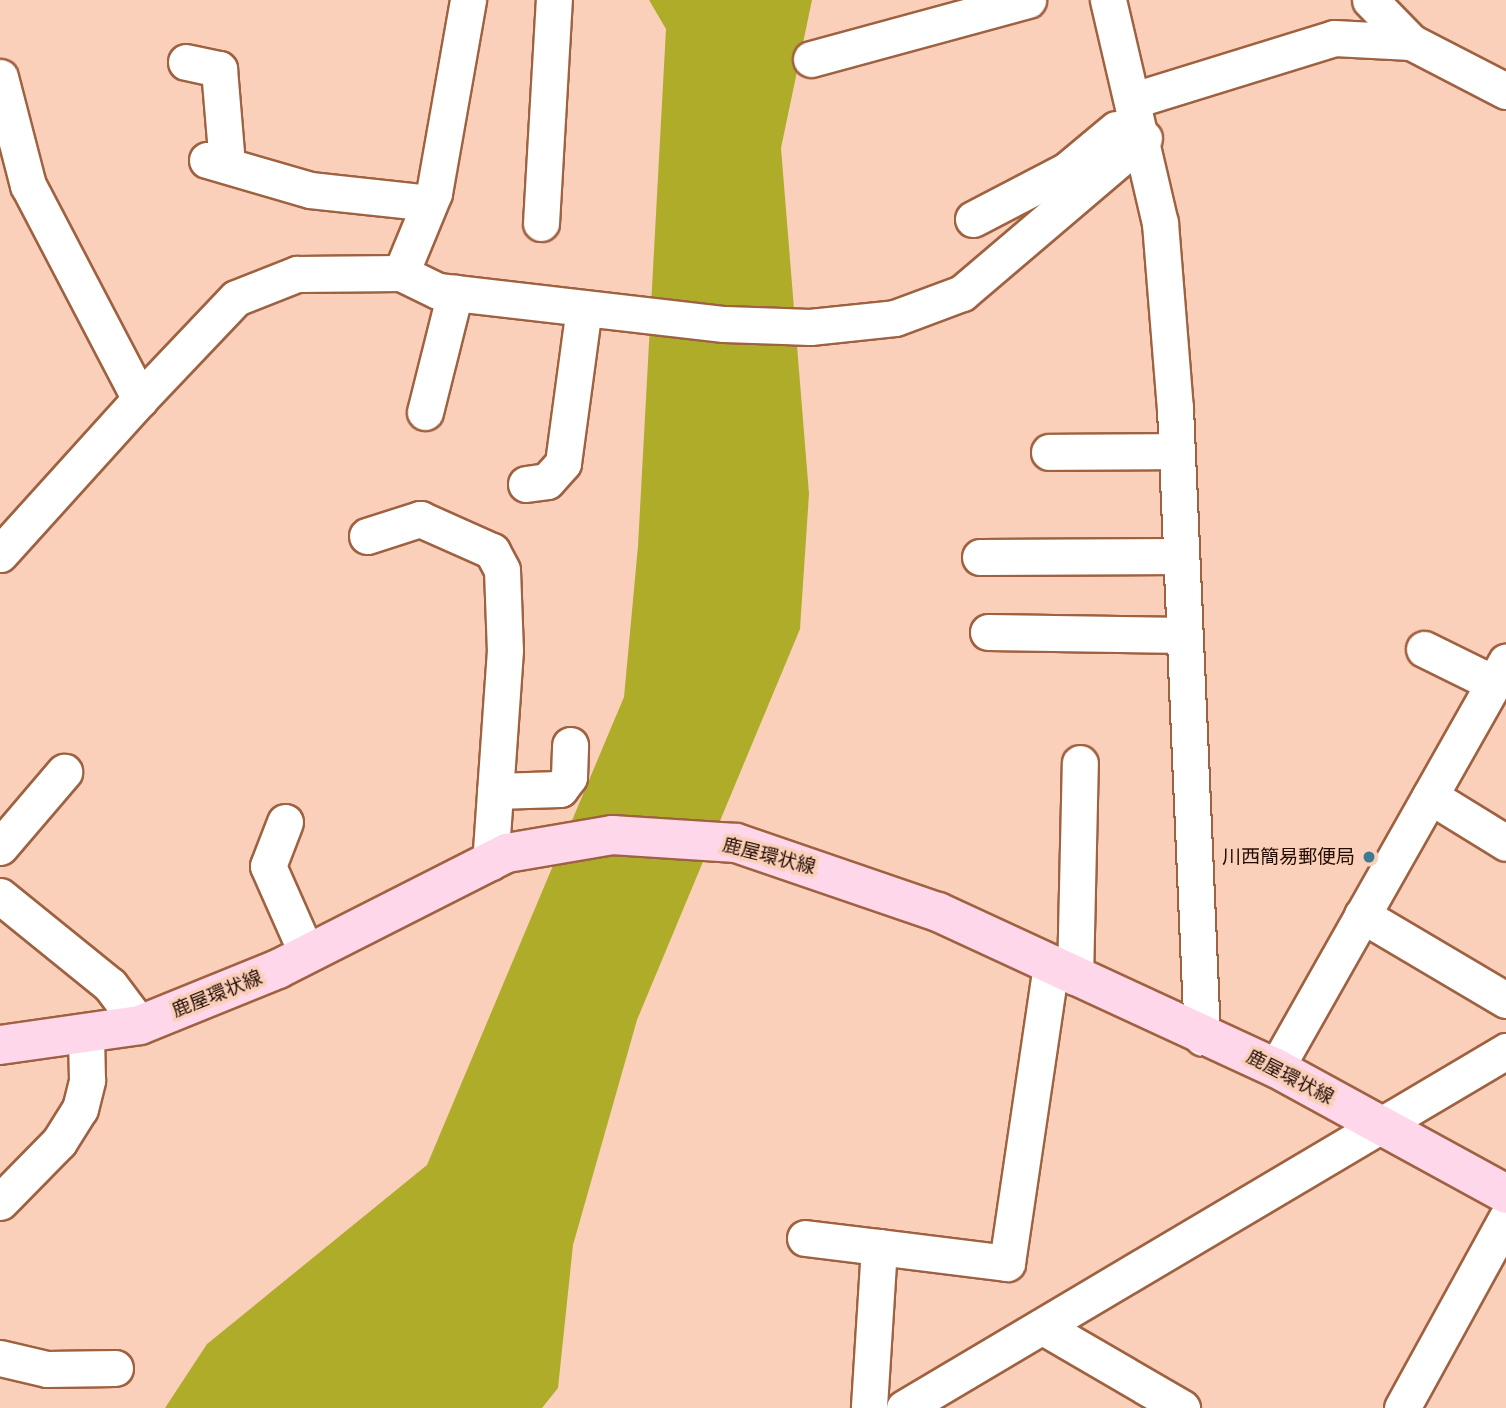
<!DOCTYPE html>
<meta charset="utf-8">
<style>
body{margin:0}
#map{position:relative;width:1506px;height:1408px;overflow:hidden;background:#fad0bb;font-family:"Work Sans","Noto Sans JP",sans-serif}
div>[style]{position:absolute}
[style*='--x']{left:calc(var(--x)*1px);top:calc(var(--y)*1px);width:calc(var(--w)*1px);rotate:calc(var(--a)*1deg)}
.forest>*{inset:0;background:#afac29}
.roads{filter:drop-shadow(2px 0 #9f6241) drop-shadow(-2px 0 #9f6241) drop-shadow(0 2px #9f6241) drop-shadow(0 -2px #9f6241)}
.minor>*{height:35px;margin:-17.5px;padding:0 17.5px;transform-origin:17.5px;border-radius:17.5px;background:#fff}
.major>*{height:38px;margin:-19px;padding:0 19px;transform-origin:19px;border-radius:19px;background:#ffd7eb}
.dots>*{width:19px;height:19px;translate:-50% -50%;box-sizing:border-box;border:4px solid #fad0bb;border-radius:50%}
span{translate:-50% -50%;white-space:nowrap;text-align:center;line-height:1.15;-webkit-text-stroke:7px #fad0bb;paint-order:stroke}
.street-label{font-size:19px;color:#240c02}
.poi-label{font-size:19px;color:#240c02}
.right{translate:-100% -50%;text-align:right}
</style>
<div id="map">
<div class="forest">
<i style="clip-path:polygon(649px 0,812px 0,781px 148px,809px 494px,800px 629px,637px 1020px,573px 1245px,558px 1388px,542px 1408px,165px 1408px,207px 1344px,427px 1165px,624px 697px,638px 546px,666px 29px)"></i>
</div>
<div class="roads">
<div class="minor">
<i style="--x:1108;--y:0;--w:229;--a:76.9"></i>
<i style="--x:1160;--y:223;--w:186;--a:85.4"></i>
<i style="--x:1175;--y:408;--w:630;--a:87.54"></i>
<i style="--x:1370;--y:0;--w:59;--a:45.7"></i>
<i style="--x:811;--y:59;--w:225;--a:-15.2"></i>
<i style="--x:186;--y:62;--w:34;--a:12"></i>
<i style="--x:219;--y:69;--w:96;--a:85.2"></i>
<i style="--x:0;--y:77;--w:112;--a:75.5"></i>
<i style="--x:28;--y:185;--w:242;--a:62.4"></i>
<i style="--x:140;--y:399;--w:209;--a:132.1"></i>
<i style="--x:1134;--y:100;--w:209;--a:-17.2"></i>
<i style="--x:1334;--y:38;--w:77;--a:3"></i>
<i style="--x:1411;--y:42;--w:107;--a:27.3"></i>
<i style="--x:207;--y:160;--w:107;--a:16.2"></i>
<i style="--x:310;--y:190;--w:120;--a:6.2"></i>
<i style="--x:973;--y:219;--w:106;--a:-27.5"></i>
<i style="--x:1067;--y:170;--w:64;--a:-39.9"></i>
<i style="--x:541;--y:223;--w:223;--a:-86.7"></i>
<i style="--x:401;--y:273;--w:87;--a:-67.6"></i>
<i style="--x:434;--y:193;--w:196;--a:-80"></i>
<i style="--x:140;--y:399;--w:139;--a:-46.5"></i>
<i style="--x:236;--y:298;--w:66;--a:-21.5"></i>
<i style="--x:297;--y:274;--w:104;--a:-0.6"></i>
<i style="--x:401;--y:273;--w:41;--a:25.9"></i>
<i style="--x:438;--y:291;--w:288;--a:6.6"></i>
<i style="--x:724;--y:324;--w:86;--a:2"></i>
<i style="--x:810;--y:327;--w:85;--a:-6"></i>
<i style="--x:895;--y:318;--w:72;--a:-20.5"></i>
<i style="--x:962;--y:293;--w:239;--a:-40.4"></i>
<i style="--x:425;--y:412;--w:123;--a:-75.9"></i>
<i style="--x:1049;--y:452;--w:128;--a:-0.4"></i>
<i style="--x:526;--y:484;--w:21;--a:-8"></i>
<i style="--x:547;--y:481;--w:24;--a:-48"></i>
<i style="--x:563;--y:463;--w:156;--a:-82.3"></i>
<i style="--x:367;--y:536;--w:56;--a:-17.8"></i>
<i style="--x:420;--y:519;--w:79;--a:24"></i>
<i style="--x:492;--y:551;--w:21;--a:62"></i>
<i style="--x:502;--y:570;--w:80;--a:87.9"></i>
<i style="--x:505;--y:650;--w:213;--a:94"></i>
<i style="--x:980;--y:557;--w:201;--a:-0.3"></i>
<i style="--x:988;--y:632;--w:197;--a:0.9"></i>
<i style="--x:1424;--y:649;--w:77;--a:26.2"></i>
<i style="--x:495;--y:791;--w:65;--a:-1.8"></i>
<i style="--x:560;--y:789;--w:15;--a:-53"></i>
<i style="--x:569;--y:777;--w:32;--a:-88"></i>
<i style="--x:1430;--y:796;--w:89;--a:31.7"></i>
<i style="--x:285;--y:822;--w:47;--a:111.1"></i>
<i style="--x:268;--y:866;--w:96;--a:66.1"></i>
<i style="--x:0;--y:847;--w:99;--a:-49.5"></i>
<i style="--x:0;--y:896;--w:141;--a:39"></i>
<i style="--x:110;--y:985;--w:50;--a:53.1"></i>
<i style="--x:1362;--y:915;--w:167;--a:30.6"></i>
<i style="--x:1075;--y:977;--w:214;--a:-88.7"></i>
<i style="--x:1276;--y:1068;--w:467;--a:-60.5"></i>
<i style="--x:0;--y:1202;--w:84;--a:-45.5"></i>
<i style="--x:59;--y:1142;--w:39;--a:-58"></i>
<i style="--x:80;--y:1109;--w:30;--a:-76"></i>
<i style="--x:87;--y:1080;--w:44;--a:-91.3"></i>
<i style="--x:805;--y:1238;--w:75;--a:6.9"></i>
<i style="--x:879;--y:1247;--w:161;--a:93.6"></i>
<i style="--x:879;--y:1247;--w:129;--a:7.1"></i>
<i style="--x:1007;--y:1263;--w:300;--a:-81.6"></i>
<i style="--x:1043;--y:1327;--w:161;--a:30.2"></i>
<i style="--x:0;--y:1358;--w:48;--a:13.2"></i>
<i style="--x:47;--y:1369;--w:68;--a:-0.8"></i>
<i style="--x:904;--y:1408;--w:700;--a:-30.67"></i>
<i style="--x:1402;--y:1408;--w:216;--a:-61.2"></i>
</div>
<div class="major">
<i style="--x:0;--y:1045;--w:141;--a:-8.1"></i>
<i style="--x:140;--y:1025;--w:149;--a:-22.1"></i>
<i style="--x:278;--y:969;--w:257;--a:-26.9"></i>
<i style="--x:507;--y:853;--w:107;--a:-9.7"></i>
<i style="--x:612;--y:835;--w:124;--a:3.7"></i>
<i style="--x:736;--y:843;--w:213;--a:18.9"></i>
<i style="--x:938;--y:912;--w:372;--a:24.8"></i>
<i style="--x:1276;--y:1068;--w:262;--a:28.7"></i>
</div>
</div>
<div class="dots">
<i style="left:1369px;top:857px;background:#3f7992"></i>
</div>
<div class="street-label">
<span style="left:769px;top:856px;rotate:14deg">鹿屋環状線</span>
<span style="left:217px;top:994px;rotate:-22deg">鹿屋環状線</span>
<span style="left:1290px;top:1077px;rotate:27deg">鹿屋環状線</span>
</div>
<div class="poi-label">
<span class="right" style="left:1355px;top:857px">川西簡易郵便局</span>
</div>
</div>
